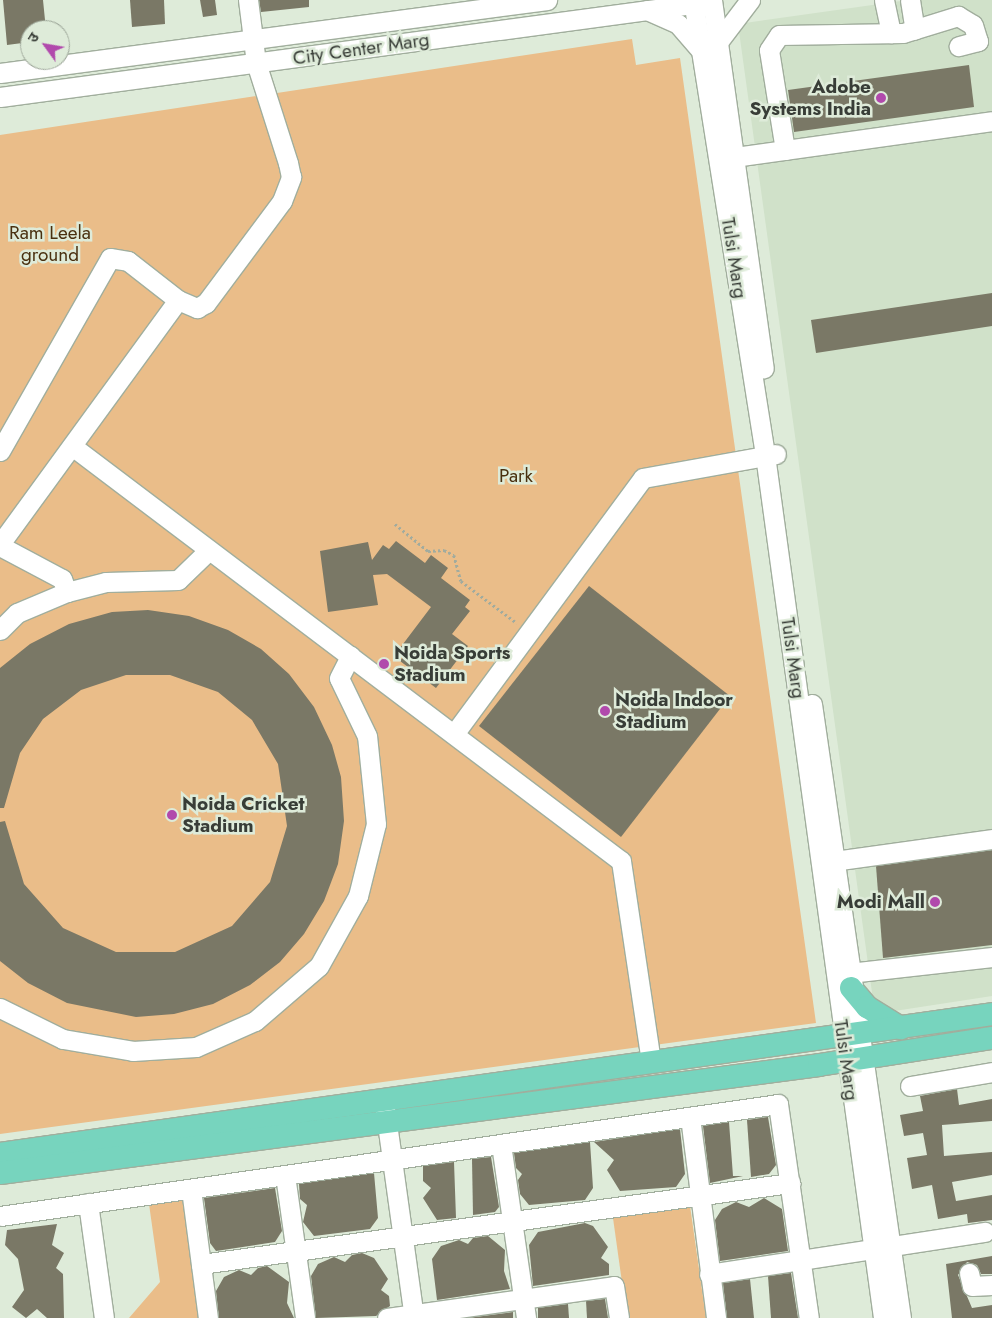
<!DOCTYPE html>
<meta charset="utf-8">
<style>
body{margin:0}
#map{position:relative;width:992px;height:1318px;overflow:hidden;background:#deebd9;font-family:Jost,"Noto Sans Devanagari",sans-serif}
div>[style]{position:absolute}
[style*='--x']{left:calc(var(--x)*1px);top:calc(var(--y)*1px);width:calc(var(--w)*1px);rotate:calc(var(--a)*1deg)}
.built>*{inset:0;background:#d0e1c9}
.green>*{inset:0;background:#eabd89}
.building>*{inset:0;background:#7a7866}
.path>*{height:2.5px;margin-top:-1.25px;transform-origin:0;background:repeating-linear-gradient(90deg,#a1ab9e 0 2.5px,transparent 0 5px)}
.roads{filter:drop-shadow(1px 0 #a1ae9d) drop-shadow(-1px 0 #a1ae9d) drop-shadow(0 1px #a1ae9d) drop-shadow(0 -1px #a1ae9d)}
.minor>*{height:19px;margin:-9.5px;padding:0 9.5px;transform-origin:9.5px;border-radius:9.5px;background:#fff}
.major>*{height:22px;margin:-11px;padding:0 11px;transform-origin:11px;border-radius:11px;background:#77d4be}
.dots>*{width:14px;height:14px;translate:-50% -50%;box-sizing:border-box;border:2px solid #deebd9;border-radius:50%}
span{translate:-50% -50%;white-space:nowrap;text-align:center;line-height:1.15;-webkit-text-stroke:5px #deebd9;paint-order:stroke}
.street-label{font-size:19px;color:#383d37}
.poi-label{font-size:19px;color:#383d37;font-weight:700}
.right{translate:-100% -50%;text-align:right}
.left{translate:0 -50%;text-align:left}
.park-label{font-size:19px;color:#49300f}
.north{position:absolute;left:20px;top:20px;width:50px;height:50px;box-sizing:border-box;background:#deebd9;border:1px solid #9ca598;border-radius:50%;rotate:302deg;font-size:14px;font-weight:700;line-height:20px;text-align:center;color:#383d37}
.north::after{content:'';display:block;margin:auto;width:18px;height:22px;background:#b149ac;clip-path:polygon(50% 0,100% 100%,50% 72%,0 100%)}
</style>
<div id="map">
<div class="built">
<i style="clip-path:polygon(908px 0,992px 0,992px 996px,875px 1014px,738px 24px)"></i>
</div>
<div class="green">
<i style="clip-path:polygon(632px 39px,636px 65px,680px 58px,816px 1023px,0 1134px,0 135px)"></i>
<i style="clip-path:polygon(185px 1198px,201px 1318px,129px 1318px,160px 1282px,149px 1204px)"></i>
<i style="clip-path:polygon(690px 1206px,706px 1318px,627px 1318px,613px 1218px)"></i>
</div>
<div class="building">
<i style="clip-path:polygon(3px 0,43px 0,46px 30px,30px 30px,30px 42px,7px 45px)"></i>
<i style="clip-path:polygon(130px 0,164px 0,165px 24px,132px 27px)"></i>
<i style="clip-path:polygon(200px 0,215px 0,217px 15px,203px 17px)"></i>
<i style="clip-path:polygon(259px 0,309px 0,309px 7px,261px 12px)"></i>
<i style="clip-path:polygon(969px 65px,974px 107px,794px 132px,788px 90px)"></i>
<i style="clip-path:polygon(992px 293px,992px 326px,816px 353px,811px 320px)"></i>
<i style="clip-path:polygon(396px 541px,425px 563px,431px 555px,448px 568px,441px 578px,470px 600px,465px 607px,470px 611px,452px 634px,468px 646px,436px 688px,400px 661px,406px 653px,400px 648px,431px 607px,387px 574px,373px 575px,378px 605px,328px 612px,320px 551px,368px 542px,372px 560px,383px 545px,389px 549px)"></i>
<i style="clip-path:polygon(589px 586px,730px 696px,621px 837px,479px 726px)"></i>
<i style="clip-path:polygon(148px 610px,189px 616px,228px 630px,261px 649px,289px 674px,314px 707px,332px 745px,341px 777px,344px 821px,338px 864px,324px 901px,304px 934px,280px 962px,250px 985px,213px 1004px,174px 1014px,136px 1017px,67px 1003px,28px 983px,0 961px,0 822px,5px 821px,24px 884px,63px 928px,116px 952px,175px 952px,232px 926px,270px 882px,287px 826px,278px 764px,252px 720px,218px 692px,170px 675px,126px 675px,81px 690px,43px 719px,20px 753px,4px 808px,0 808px,0 668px,30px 644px,69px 624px,112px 612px)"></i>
<i style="clip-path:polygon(992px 850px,992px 945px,883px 958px,876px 866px)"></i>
<i style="clip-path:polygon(957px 1089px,959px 1105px,992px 1099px,992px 1121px,942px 1125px,944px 1156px,992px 1152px,992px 1175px,952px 1182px,956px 1201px,992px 1195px,992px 1220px,968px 1223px,967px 1214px,938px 1219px,932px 1185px,912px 1189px,907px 1158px,927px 1155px,923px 1133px,904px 1136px,900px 1115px,923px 1111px,920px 1096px)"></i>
<i style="clip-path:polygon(768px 1117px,776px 1165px,769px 1174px,751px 1177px,747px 1120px)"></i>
<i style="clip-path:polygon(729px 1122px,733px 1176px,743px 1176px,710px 1183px,703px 1126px)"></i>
<i style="clip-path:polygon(680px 1129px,685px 1174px,676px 1187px,620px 1191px,607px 1170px,614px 1160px,594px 1142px)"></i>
<i style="clip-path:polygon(590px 1142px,593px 1188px,585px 1200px,529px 1205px,520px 1194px,518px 1180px,522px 1174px,516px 1168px,514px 1153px)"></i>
<i style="clip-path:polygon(491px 1157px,499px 1207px,495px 1212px,473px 1215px,472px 1159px)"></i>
<i style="clip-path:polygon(454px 1162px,456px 1218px,437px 1220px,423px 1198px,431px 1188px,423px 1181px,423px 1166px)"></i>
<i style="clip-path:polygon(374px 1173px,378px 1218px,370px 1229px,314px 1236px,303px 1222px,307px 1205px,300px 1199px,299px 1184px)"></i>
<i style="clip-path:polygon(275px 1188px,282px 1231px,275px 1242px,216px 1251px,210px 1243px,204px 1198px)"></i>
<i style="clip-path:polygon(764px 1198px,782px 1209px,788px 1251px,720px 1261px,715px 1220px,722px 1209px,736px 1202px,749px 1207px)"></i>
<i style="clip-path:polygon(585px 1223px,593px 1226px,608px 1247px,601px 1258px,609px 1264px,609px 1275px,533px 1286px,529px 1245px,538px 1232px)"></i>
<i style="clip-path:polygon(57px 1224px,52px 1245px,64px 1253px,56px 1268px,63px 1274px,64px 1318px,47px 1318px,37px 1309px,26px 1318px,12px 1307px,24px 1290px,18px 1259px,5px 1245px,7px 1230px)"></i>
<i style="clip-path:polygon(488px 1236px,505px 1250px,504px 1271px,510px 1289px,437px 1300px,432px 1259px,441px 1246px,459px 1240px,468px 1244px,473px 1238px)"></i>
<i style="clip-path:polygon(362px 1253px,374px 1258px,388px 1279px,381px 1290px,389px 1296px,390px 1306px,376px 1316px,316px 1318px,311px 1276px,318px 1264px,334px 1257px,345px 1262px,352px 1255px)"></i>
<i style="clip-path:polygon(992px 1256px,992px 1274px,981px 1274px,977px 1265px,967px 1262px,958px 1275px,972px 1308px,992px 1305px,992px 1318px,952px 1318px,946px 1264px)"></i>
<i style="clip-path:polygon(267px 1266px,289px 1282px,287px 1303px,294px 1318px,219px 1318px,216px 1291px,224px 1277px,239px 1270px,251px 1275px,258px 1268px)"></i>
<i style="clip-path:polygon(791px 1273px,798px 1318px,771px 1318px,768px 1276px)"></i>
<i style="clip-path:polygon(750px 1279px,754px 1318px,727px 1318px,723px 1283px)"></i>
<i style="clip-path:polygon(605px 1299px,608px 1318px,587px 1318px,586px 1301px)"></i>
<i style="clip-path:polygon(568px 1304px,569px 1318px,538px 1318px,538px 1308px)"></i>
<i style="clip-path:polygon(513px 1312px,513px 1318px,468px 1318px)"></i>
</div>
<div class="path">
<i style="--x:395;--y:524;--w:43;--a:39.3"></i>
<i style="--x:428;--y:551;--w:16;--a:-4"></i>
<i style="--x:444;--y:550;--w:11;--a:27"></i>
<i style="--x:454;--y:555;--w:27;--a:75"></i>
<i style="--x:461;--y:581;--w:70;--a:36.9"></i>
</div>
<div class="roads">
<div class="minor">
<i style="--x:693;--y:0;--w:461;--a:81"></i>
<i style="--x:765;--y:455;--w:871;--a:82.21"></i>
<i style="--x:712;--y:0;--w:372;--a:82"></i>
<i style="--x:884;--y:0;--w:34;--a:78"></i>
<i style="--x:910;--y:0;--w:30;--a:81"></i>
<i style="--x:647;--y:10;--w:34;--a:24"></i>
<i style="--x:678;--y:24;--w:32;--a:49"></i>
<i style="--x:718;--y:42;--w:53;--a:-52.7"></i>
<i style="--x:0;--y:73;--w:552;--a:-7.6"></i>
<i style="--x:0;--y:97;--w:713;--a:-7.65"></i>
<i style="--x:785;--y:150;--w:101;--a:-99.1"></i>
<i style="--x:769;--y:50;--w:18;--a:-56"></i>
<i style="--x:779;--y:35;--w:124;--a:-0.9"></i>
<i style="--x:903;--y:33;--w:58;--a:-17.2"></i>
<i style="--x:958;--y:16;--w:17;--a:31"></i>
<i style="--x:973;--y:25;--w:17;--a:73"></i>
<i style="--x:978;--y:41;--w:20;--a:165"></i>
<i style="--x:734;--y:157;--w:260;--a:-7.9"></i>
<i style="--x:72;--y:446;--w:688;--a:37.09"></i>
<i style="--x:621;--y:861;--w:202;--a:81.5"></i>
<i style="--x:0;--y:451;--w:222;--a:-60.3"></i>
<i style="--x:110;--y:258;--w:18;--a:9"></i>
<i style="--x:128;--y:261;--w:63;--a:38"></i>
<i style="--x:178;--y:300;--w:21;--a:23"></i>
<i style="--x:197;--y:308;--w:10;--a:-29"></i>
<i style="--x:206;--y:303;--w:127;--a:-53.3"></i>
<i style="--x:282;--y:201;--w:26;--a:-69"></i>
<i style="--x:291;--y:177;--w:14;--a:-102"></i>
<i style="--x:288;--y:163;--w:105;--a:-107.7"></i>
<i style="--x:256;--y:63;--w:64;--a:-97.2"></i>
<i style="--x:0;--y:544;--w:302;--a:-53.9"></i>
<i style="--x:0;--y:546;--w:70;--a:28"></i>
<i style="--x:62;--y:579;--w:14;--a:69"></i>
<i style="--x:0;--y:630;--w:24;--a:-45"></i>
<i style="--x:17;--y:613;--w:54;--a:-22.8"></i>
<i style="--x:67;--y:592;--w:40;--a:-14.4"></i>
<i style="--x:106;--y:582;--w:72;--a:-1.6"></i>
<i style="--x:178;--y:580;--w:43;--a:-44.1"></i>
<i style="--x:812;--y:704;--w:620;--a:81.75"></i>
<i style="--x:454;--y:734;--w:318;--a:-53.6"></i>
<i style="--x:643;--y:478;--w:135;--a:-10.2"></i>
<i style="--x:833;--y:861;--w:161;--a:-7.9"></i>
<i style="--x:849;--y:973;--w:144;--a:-6.4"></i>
<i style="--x:0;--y:1008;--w:70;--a:26.2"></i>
<i style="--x:63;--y:1039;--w:71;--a:9.7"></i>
<i style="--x:133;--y:1051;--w:63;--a:-3.6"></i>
<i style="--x:196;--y:1047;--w:64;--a:-23.8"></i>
<i style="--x:255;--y:1021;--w:84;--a:-40.7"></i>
<i style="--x:319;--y:966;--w:80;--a:-60.9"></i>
<i style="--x:358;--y:896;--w:74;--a:-76"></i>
<i style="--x:376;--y:824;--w:88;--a:-95.8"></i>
<i style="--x:367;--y:736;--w:64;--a:-115.8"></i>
<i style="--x:339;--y:678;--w:25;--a:-63"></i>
<i style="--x:910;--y:1086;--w:83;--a:-9.7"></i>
<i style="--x:385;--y:1109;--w:211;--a:82.1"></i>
<i style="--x:690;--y:1117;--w:203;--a:82.6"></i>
<i style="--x:501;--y:1144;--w:176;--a:81.8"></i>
<i style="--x:285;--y:1175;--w:144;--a:82"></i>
<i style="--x:191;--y:1189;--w:130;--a:82.5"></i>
<i style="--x:88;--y:1203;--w:116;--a:82.1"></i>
<i style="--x:0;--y:1216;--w:786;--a:-8.19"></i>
<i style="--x:778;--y:1104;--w:216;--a:81.8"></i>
<i style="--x:201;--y:1264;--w:595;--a:-7.83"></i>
<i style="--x:969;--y:1273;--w:13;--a:77"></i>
<i style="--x:972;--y:1286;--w:20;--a:-3"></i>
<i style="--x:709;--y:1274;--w:279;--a:-8.7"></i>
<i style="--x:387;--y:1318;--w:229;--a:-8"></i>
<i style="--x:614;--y:1286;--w:32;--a:81"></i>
</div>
<div class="major">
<i style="--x:851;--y:988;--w:25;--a:50"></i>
<i style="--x:867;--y:1007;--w:40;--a:32"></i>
<i style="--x:0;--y:1154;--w:1002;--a:-8.03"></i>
<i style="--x:0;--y:1173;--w:826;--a:-7.51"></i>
<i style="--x:819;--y:1065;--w:175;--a:-8.9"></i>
</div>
</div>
<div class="dots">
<i style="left:881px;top:98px;background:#b149ac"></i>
<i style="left:384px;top:664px;background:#b149ac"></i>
<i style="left:605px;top:711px;background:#b149ac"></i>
<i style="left:172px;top:815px;background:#b149ac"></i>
<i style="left:935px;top:902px;background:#b149ac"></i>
</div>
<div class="street-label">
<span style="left:361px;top:49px;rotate:-8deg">City Center Marg</span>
<span style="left:734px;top:258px;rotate:81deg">Tulsi Marg</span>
<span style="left:793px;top:658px;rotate:82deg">Tulsi Marg</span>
<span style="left:846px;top:1060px;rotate:82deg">Tulsi Marg</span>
</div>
<div class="poi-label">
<span class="right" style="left:871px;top:98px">Adobe<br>Systems India</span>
<span class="left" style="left:394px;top:664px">Noida Sports<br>Stadium</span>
<span class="left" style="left:615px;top:711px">Noida Indoor<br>Stadium</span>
<span class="left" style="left:182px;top:815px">Noida Cricket<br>Stadium</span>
<span class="right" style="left:925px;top:902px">Modi Mall</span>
</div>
<div class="park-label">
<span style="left:50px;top:244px">Ram Leela<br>ground</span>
<span style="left:516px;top:476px">Park</span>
</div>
<div class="north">उ</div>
</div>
